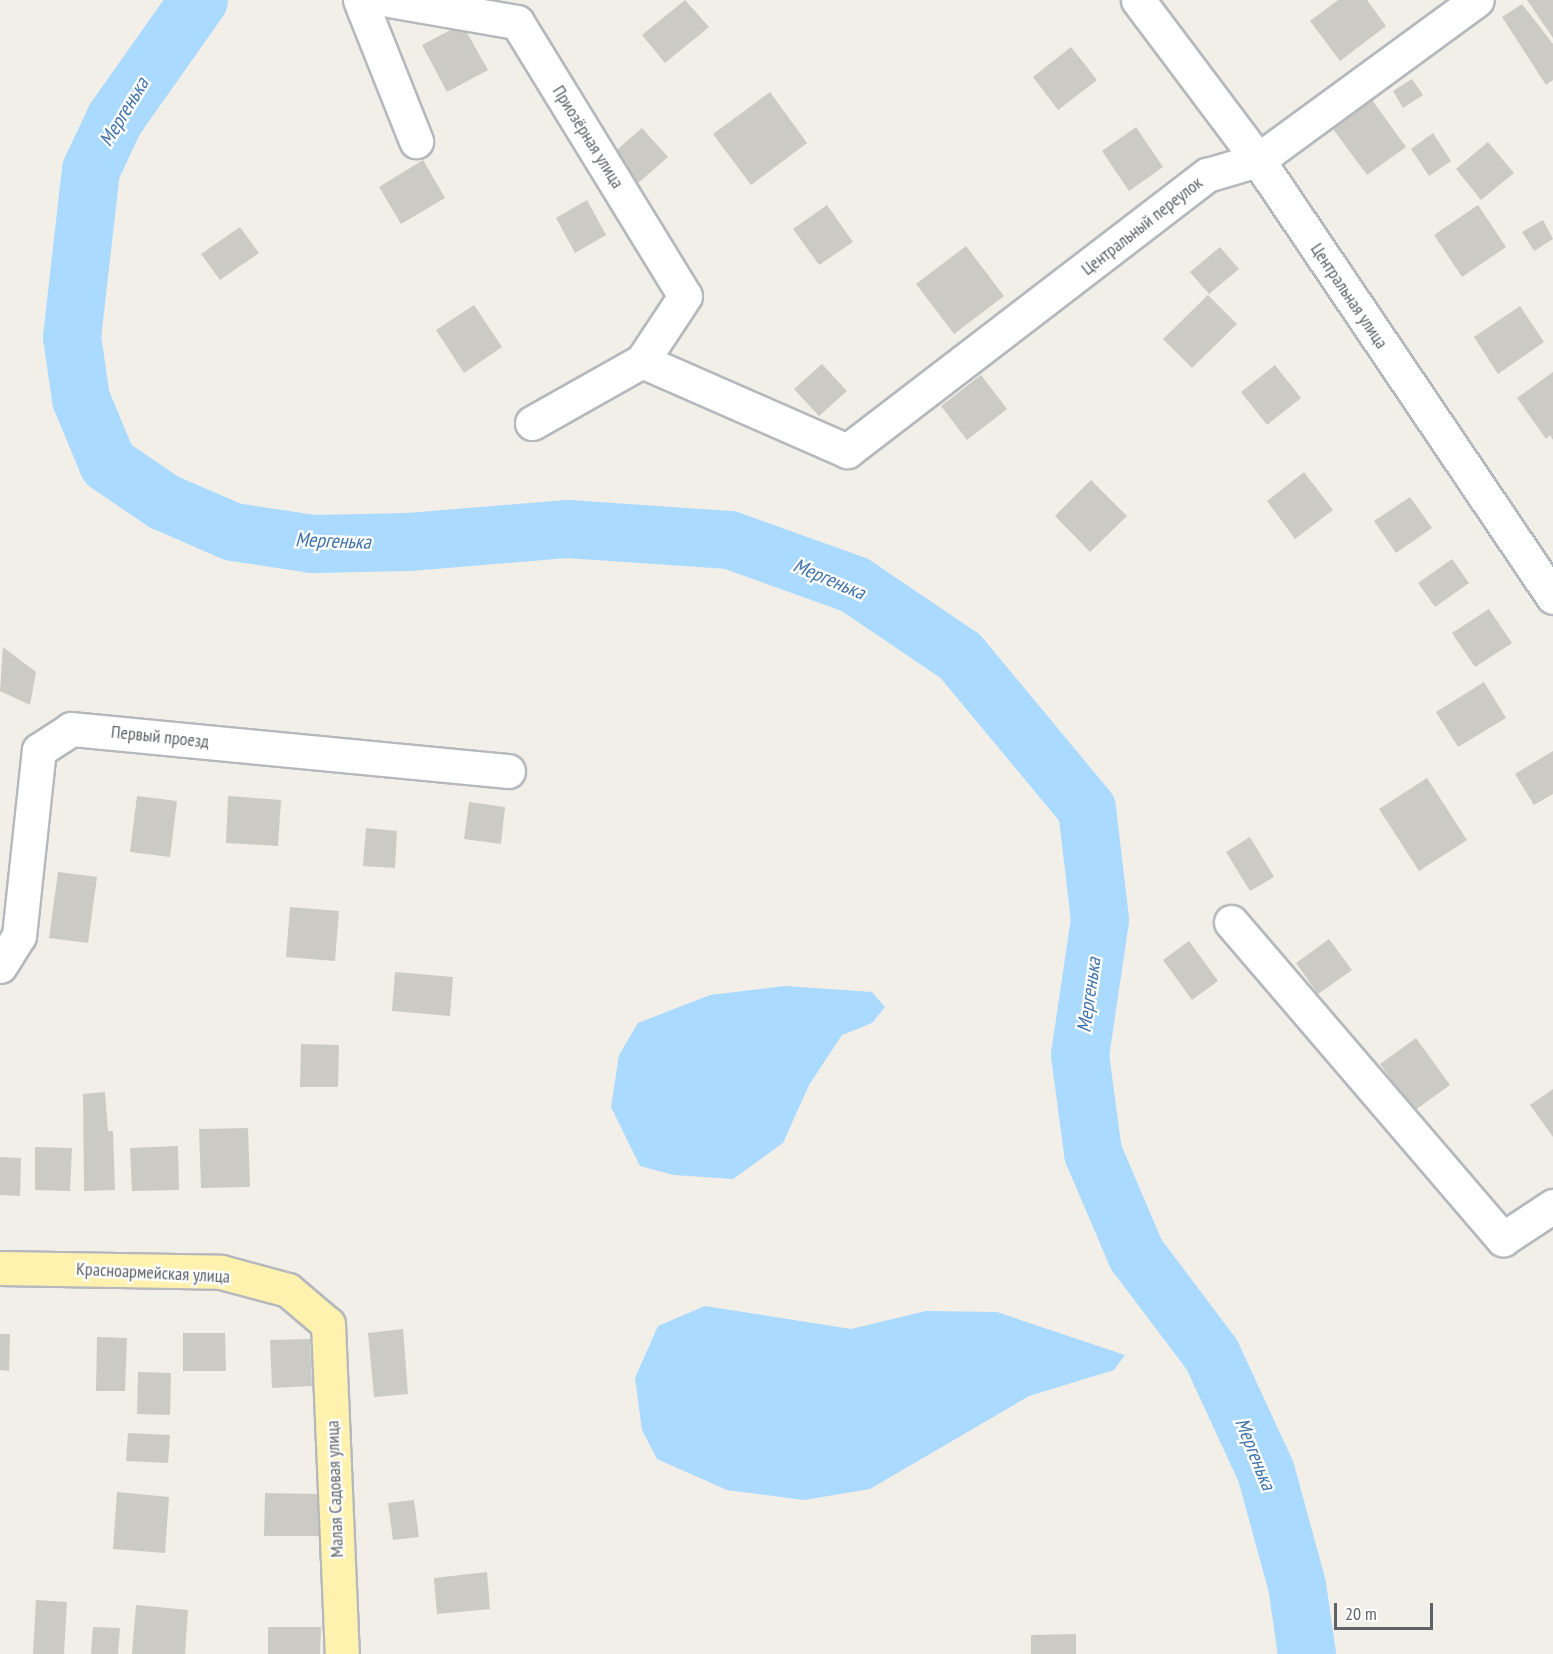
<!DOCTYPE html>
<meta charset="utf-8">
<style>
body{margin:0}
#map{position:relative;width:1553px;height:1654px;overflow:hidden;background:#f1efe8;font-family:"PT Sans Narrow",sans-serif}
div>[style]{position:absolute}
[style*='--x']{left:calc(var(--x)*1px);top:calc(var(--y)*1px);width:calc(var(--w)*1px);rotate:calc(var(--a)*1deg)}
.water>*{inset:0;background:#aadaff}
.river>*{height:58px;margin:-29px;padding:0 29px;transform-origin:29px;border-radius:29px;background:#aadaff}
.building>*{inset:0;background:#cccac5}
.roads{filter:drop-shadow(2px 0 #b5b8bc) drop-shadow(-2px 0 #b5b8bc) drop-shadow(0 2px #b5b8bc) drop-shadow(0 -2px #b5b8bc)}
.minor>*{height:33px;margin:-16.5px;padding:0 16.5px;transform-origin:16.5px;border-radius:16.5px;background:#fff}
.major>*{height:33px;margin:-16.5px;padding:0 16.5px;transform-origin:16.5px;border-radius:16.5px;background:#fff2af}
span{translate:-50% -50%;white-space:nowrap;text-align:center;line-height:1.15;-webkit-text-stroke:4.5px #fff;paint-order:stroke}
.street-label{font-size:18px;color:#5f6368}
.water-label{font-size:20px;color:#4174aa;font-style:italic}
.scale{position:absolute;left:1334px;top:1603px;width:99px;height:27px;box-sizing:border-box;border:3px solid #5f6368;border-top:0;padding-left:8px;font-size:18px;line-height:21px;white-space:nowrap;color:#5f6368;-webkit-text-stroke:4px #fff;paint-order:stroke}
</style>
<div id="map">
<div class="water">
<i style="clip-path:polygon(785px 986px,872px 992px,885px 1007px,872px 1023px,842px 1035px,809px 1085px,783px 1143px,733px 1179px,674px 1175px,640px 1166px,611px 1107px,619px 1055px,638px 1023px,710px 995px)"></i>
<i style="clip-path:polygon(705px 1306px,851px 1329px,926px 1311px,997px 1312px,1125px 1355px,1114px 1370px,1029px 1396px,870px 1489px,804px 1500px,727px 1490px,657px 1459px,642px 1430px,635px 1378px,658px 1326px)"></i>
</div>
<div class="river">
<i style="--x:199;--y:0;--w:146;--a:125.2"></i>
<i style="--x:115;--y:119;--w:56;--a:115.2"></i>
<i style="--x:91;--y:170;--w:168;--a:96.5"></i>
<i style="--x:72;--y:337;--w:63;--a:81.7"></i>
<i style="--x:81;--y:399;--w:70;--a:67.4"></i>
<i style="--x:108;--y:464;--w:68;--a:34.2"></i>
<i style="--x:164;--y:502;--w:75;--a:23.5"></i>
<i style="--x:233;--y:532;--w:81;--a:8.5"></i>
<i style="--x:313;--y:544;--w:96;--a:-1.2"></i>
<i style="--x:409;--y:542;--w:160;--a:-4.7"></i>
<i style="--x:568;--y:529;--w:162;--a:3.9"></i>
<i style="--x:730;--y:540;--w:133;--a:19.8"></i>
<i style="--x:855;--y:585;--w:127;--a:34.1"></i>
<i style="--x:960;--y:656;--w:199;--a:50.3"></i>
<i style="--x:1087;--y:809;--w:112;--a:83.3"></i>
<i style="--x:1100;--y:920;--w:136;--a:98.4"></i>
<i style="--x:1080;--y:1055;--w:99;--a:82.4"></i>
<i style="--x:1093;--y:1153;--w:110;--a:66.9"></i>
<i style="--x:1136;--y:1254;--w:126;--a:53"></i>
<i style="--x:1212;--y:1355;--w:129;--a:65.2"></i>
<i style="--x:1266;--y:1472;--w:117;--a:74.7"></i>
<i style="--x:1297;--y:1585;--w:70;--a:81.8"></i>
</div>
<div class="building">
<i style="clip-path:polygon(685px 0,709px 27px,665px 63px,642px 35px)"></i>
<i style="clip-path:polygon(1338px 0,1367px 0,1386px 26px,1340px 61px,1310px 21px)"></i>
<i style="clip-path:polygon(1527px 0,1553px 0,1553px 38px)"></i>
<i style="clip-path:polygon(1522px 4px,1553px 44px,1553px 80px,1546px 85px,1502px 17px)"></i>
<i style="clip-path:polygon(462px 24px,488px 70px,447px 92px,422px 45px)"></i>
<i style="clip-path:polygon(1071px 47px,1097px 80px,1058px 110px,1033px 77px)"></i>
<i style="clip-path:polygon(1412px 79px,1423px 95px,1403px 108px,1393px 91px)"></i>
<i style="clip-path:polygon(770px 92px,807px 143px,751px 185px,713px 134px)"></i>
<i style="clip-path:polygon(1372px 100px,1406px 147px,1367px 175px,1333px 129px)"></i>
<i style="clip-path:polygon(1136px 127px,1163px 167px,1129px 191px,1102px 151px)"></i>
<i style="clip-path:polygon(642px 128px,668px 157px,636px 185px,611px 155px)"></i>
<i style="clip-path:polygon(1433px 133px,1451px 161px,1429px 176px,1411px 149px)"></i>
<i style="clip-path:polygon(1488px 142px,1514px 173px,1481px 200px,1456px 169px)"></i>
<i style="clip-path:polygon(423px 160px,445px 198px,401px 224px,379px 187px)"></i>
<i style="clip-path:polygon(587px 200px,606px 235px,575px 253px,556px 218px)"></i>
<i style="clip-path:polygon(827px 205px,853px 242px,819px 265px,793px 229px)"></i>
<i style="clip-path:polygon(1478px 205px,1506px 247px,1462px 277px,1434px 235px)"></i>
<i style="clip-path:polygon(1543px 220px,1553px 239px,1534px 251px,1522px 232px)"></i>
<i style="clip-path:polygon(240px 227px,259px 253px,220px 280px,201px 254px)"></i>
<i style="clip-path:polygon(966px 246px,1004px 296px,954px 334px,916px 284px)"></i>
<i style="clip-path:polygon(1220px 247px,1239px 269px,1209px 294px,1190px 272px)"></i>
<i style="clip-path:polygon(1208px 295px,1237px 324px,1192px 368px,1163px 339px)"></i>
<i style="clip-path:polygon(474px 305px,502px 347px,464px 373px,436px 330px)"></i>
<i style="clip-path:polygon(1520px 306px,1544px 342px,1498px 374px,1474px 337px)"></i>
<i style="clip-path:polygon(822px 364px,847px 391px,819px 416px,794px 389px)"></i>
<i style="clip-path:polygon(1275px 365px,1301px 398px,1267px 425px,1241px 392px)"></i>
<i style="clip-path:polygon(1553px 372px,1553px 440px,1550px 435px,1546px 439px,1517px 398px)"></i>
<i style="clip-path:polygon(981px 375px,1007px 409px,967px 440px,941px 406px)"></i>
<i style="clip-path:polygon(1304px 472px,1333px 510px,1295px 539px,1267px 501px)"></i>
<i style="clip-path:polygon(1091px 480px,1127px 516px,1090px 552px,1055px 516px)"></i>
<i style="clip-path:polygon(1410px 497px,1432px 528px,1396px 553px,1374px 521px)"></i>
<i style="clip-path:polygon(1452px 559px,1469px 583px,1435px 607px,1418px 583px)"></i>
<i style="clip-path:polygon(1489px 609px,1512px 643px,1475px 667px,1452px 633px)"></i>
<i style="clip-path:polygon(3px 647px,36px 672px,30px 705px,0 691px)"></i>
<i style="clip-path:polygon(1484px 682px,1506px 718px,1458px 747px,1436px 712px)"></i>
<i style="clip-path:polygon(1553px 751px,1553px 794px,1534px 805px,1515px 774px)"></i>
<i style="clip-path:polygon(1427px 778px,1467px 840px,1419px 871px,1379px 809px)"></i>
<i style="clip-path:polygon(137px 796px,177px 801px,170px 857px,130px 852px)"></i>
<i style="clip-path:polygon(228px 796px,281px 800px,278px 846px,226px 843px)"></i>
<i style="clip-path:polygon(469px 802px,505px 807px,501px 844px,464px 839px)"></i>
<i style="clip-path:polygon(366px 828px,397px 831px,395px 868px,363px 866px)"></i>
<i style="clip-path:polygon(1250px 837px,1274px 877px,1250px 891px,1226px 852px)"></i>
<i style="clip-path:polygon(58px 872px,97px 877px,88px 943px,49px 938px)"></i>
<i style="clip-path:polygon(290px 907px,339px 911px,335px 961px,286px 957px)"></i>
<i style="clip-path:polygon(1329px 939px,1352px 970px,1318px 994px,1296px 963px)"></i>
<i style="clip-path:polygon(1189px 941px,1218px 981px,1192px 1000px,1163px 960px)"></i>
<i style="clip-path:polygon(395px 972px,453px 977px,450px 1016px,392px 1011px)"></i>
<i style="clip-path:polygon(1416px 1038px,1450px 1085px,1414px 1111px,1380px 1064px)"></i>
<i style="clip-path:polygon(301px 1044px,339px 1045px,338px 1087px,300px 1087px)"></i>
<i style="clip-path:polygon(1553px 1089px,1553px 1137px,1530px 1105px)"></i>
<i style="clip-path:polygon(105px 1092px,108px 1131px,113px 1131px,115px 1190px,84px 1191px,83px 1094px)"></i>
<i style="clip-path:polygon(248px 1128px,250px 1187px,201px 1188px,199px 1129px)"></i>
<i style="clip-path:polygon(178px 1146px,179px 1190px,132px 1191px,130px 1148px)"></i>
<i style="clip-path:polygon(35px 1147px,72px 1148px,70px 1191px,35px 1190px)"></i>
<i style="clip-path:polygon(0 1157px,21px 1158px,20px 1196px,0 1195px)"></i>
<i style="clip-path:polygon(403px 1329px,408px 1394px,374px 1397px,368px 1333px)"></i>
<i style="clip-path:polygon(183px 1333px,225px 1333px,226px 1371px,183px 1371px)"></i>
<i style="clip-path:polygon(0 1334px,10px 1334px,9px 1371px,0 1370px)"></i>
<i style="clip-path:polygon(97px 1337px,127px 1338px,125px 1391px,96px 1391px)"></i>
<i style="clip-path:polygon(310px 1339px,312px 1386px,272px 1388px,270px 1340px)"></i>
<i style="clip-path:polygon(138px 1372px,171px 1373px,170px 1415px,137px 1414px)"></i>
<i style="clip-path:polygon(128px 1433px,170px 1435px,168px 1463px,126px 1461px)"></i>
<i style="clip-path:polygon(117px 1492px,169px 1497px,165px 1553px,113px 1549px)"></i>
<i style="clip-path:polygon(265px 1493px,320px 1494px,320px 1536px,264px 1536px)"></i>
<i style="clip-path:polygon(414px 1500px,419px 1537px,393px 1540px,388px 1503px)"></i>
<i style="clip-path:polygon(487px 1572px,490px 1609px,437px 1614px,434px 1578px)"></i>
<i style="clip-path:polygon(36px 1600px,67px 1602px,64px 1654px,33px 1654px)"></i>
<i style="clip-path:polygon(136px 1605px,188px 1610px,185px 1654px,132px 1654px)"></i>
<i style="clip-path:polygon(93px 1627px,120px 1628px,118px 1654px,91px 1654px)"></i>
<i style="clip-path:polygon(268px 1627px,321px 1627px,320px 1654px,268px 1654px)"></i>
<i style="clip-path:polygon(1076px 1634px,1076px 1654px,1031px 1654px,1031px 1635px)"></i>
</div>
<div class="roads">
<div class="minor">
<i style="--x:360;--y:0;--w:152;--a:68.3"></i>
<i style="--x:389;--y:0;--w:130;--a:9.8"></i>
<i style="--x:517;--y:22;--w:321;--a:58.5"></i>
<i style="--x:685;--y:296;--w:78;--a:123.5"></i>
<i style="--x:1138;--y:0;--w:200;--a:53.1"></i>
<i style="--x:1258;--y:160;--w:527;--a:55.98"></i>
<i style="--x:532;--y:423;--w:126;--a:-29.4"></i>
<i style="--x:642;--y:361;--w:224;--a:23.7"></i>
<i style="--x:847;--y:451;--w:454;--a:-37.5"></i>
<i style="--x:1207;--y:175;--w:53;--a:-16.4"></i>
<i style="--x:1258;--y:160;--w:271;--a:-36.2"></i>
<i style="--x:1231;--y:922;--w:418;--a:49.4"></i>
<i style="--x:1503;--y:1239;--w:60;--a:-33.4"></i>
<i style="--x:0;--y:966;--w:36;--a:-58"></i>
<i style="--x:19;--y:936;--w:187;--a:-83.9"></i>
<i style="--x:39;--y:750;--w:38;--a:-33"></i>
<i style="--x:71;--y:729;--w:439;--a:5.5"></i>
</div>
<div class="major">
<i style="--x:0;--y:1268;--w:221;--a:1"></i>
<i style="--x:221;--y:1272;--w:69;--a:15"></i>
<i style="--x:288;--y:1290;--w:52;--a:40.4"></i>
<i style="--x:328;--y:1324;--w:330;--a:87.6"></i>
</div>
</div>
<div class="street-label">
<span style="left:588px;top:137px;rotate:58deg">Приозёрная улица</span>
<span style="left:1142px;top:226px;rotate:-38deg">Центральный переулок</span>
<span style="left:1349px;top:296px;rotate:56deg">Центральная улица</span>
<span style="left:160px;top:737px;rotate:6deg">Первый проезд</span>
<span style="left:153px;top:1273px;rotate:3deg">Красноармейская улица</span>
<span style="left:335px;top:1489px;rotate:-92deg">Малая Садовая улица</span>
</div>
<div class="water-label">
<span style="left:124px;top:112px;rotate:-59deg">Мергенька</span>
<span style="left:333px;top:541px;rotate:2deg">Мергенька</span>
<span style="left:829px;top:579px;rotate:23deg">Мергенька</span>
<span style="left:1089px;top:995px;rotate:-82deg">Мергенька</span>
<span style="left:1255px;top:1454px;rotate:68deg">Мергенька</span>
</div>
<div class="scale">20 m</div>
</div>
